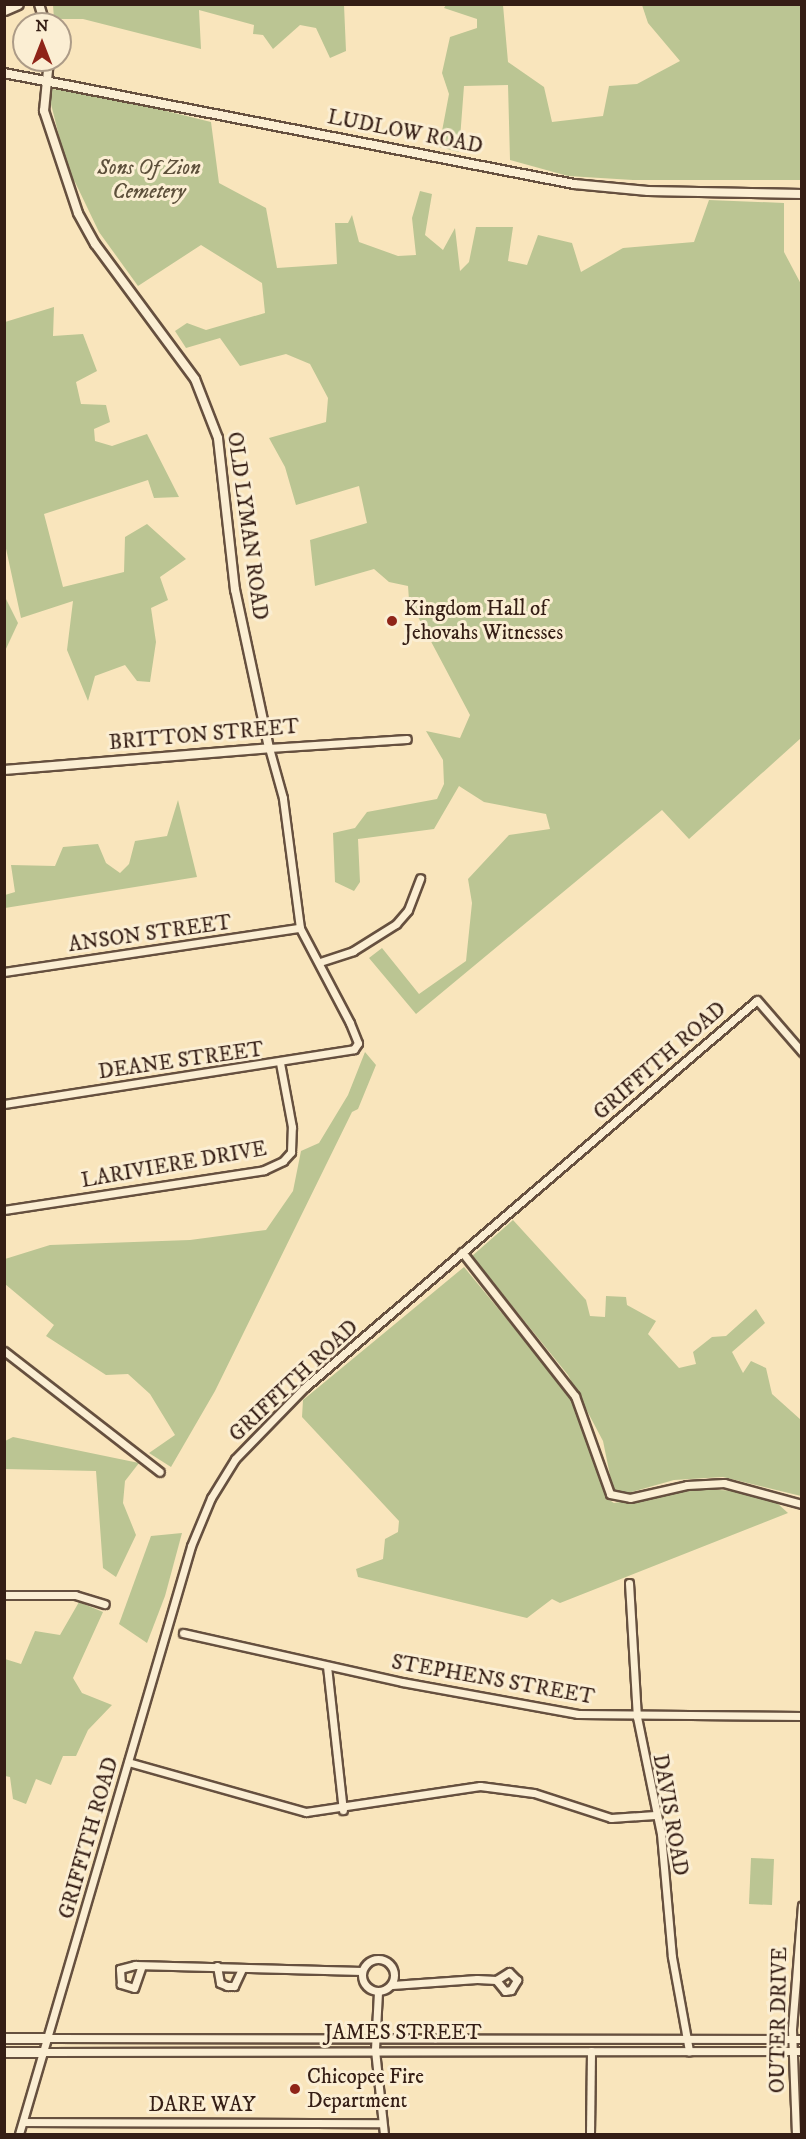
<!DOCTYPE html>
<style>
body{margin:0}
#map{position:relative;width:806px;height:2139px;overflow:hidden;background:#f9e5bc;font-family:"IM FELL DW Pica",serif}
div>[style]{position:absolute}
[style*='--x']{left:calc(var(--x)*1px);top:calc(var(--y)*1px);width:calc(var(--w)*1px);rotate:calc(var(--a)*1deg)}
.green>*{inset:0;background:#bbc593}
.roads{filter:drop-shadow(2px 0 #66503f) drop-shadow(-2px 0 #66503f) drop-shadow(0 2px #66503f) drop-shadow(0 -2px #66503f)}
.minor>*{height:7px;margin:-3.5px;padding:0 3.5px;transform-origin:3.5px;border-radius:3.5px;background:#fbeed3}
.minor>.ring{margin:-3.5px;padding:0;box-sizing:content-box;background:none;border:7px solid #fbeed3;border-radius:50%}
.tertiary>*{height:8px;margin:-4px;padding:0 4px;transform-origin:4px;border-radius:4px;background:#fbeed3}
.secondary>*{height:9px;margin:-4.5px;padding:0 4.5px;transform-origin:4.5px;border-radius:4.5px;background:#fbeed3}
.dots>*{width:16px;height:16px;translate:-50% -50%;box-sizing:border-box;border:3px solid #fbeed3;border-radius:50%}
span{translate:-50% -50%;white-space:nowrap;text-align:center;line-height:1.15;-webkit-text-stroke:6px #fbeed3;paint-order:stroke}
.street-label{font-size:21px;color:#351e15}
.park-label{font-size:21px;color:#5d503b;font-style:italic}
.poi-label{font-size:21px;color:#351e15}
.left{translate:0 -50%;text-align:left}
.frame{position:absolute;inset:0;border:6px solid #351e15;pointer-events:none}
.north{position:absolute;left:12px;top:12px;width:60px;height:60px;box-sizing:border-box;background:#fbeed3;border:2px solid #ac9b87;border-radius:50%;rotate:0deg;font-size:16px;font-weight:700;line-height:24px;text-align:center;color:#351e15}
.north::after{content:'';display:block;margin:auto;width:21px;height:27px;background:#8f2418;clip-path:polygon(50% 0,100% 100%,50% 72%,0 100%)}
</style>
<div id="map">
<div class="green">
<i style="clip-path:polygon(53px 5px,344px 5px,346px 51px,330px 58px,316px 28px,300px 25px,273px 49px,263px 35px,253px 34px,254px 25px,199px 10px,201px 49px,83px 19px,54px 19px)"></i>
<i style="clip-path:polygon(446px 5px,503px 5px,508px 62px,544px 87px,552px 122px,603px 116px,609px 86px,637px 84px,680px 61px,648px 23px,642px 5px,801px 5px,801px 180px,633px 180px,568px 176px,510px 160px,508px 85px,464px 86px,459px 152px,439px 147px,449px 94px,442px 73px,450px 37px,477px 28px,477px 19px,444px 8px)"></i>
<i style="clip-path:polygon(61px 85px,211px 122px,219px 183px,266px 208px,277px 268px,337px 264px,335px 223px,348px 223px,352px 215px,359px 242px,398px 256px,416px 255px,412px 218px,420px 191px,432px 194px,425px 235px,443px 250px,455px 228px,460px 271px,469px 262px,476px 227px,513px 227px,508px 261px,527px 265px,538px 235px,572px 243px,581px 272px,623px 248px,694px 242px,709px 200px,784px 203px,784px 252px,802px 286px,801px 738px,689px 839px,662px 810px,416px 1014px,369px 958px,382px 948px,419px 994px,466px 961px,472px 903px,468px 879px,509px 835px,550px 829px,546px 814px,484px 802px,459px 786px,434px 829px,358px 839px,360px 882px,354px 891px,335px 882px,333px 833px,355px 828px,367px 812px,437px 799px,444px 784px,443px 760px,426px 731px,460px 738px,470px 715px,409px 600px,408px 586px,389px 582px,374px 569px,315px 586px,310px 540px,367px 523px,359px 486px,296px 505px,285px 467px,269px 438px,326px 422px,328px 398px,310px 364px,286px 354px,240px 366px,220px 338px,186px 348px,175px 331px,187px 323px,206px 330px,265px 313px,262px 283px,201px 245px,138px 286px,99px 232px,75px 182px,70px 180px,50px 100px,52px 89px,61px 90px)"></i>
<i style="clip-path:polygon(54px 307px,53px 336px,83px 334px,97px 371px,76px 382px,81px 404px,106px 405px,110px 422px,94px 429px,95px 441px,112px 446px,147px 434px,179px 497px,154px 498px,148px 480px,44px 514px,63px 587px,124px 572px,125px 537px,147px 524px,186px 559px,160px 577px,168px 600px,151px 608px,156px 642px,150px 682px,137px 681px,125px 665px,95px 676px,88px 701px,67px 650px,73px 601px,21px 618px,5px 544px,5px 322px)"></i>
<i style="clip-path:polygon(5px 597px,18px 623px,5px 651px)"></i>
<i style="clip-path:polygon(178px 800px,197px 877px,5px 908px,5px 895px,15px 892px,11px 865px,55px 866px,63px 847px,98px 844px,106px 863px,120px 873px,129px 864px,135px 841px,167px 836px)"></i>
<i style="clip-path:polygon(365px 1052px,376px 1065px,358px 1109px,352px 1112px,215px 1391px,171px 1467px,149px 1453px,175px 1435px,150px 1394px,128px 1374px,106px 1375px,46px 1336px,54px 1325px,5px 1284px,5px 1259px,50px 1245px,190px 1240px,266px 1230px,293px 1191px,301px 1151px,319px 1143px,348px 1095px)"></i>
<i style="clip-path:polygon(513px 1220px,586px 1300px,590px 1316px,605px 1317px,606px 1296px,626px 1297px,627px 1305px,656px 1321px,648px 1334px,679px 1368px,696px 1364px,693px 1352px,712px 1337px,726px 1336px,756px 1309px,765px 1323px,732px 1352px,743px 1373px,751px 1361px,766px 1368px,772px 1394px,801px 1420px,801px 1496px,723px 1477px,674px 1480px,621px 1495px,613px 1490px,603px 1441px,568px 1375px,472px 1256px)"></i>
<i style="clip-path:polygon(464px 1267px,578px 1406px,606px 1498px,614px 1503px,701px 1489px,738px 1491px,777px 1503px,788px 1513px,560px 1603px,552px 1599px,527px 1618px,358px 1577px,356px 1569px,383px 1559px,385px 1539px,398px 1532px,399px 1521px,302px 1417px,303px 1400px)"></i>
<i style="clip-path:polygon(13px 1437px,139px 1463px,125px 1481px,123px 1503px,136px 1535px,116px 1577px,103px 1568px,96px 1471px,5px 1469px,5px 1441px)"></i>
<i style="clip-path:polygon(182px 1533px,165px 1596px,147px 1643px,119px 1624px,151px 1536px)"></i>
<i style="clip-path:polygon(79px 1602px,103px 1612px,73px 1678px,82px 1693px,112px 1705px,88px 1730px,76px 1756px,63px 1756px,51px 1785px,36px 1779px,26px 1804px,13px 1799px,10px 1777px,5px 1776px,5px 1659px,21px 1664px,35px 1631px,60px 1635px)"></i>
<i style="clip-path:polygon(751px 1858px,774px 1859px,772px 1905px,749px 1904px)"></i>
</div>
<div class="roads">
<div class="minor">
<i style="--x:320;--y:962;--w:35;--a:-18"></i>
<i style="--x:353;--y:951;--w:51;--a:-32.1"></i>
<i style="--x:396;--y:924;--w:18;--a:-49"></i>
<i style="--x:408;--y:910;--w:34;--a:-69"></i>
<i style="--x:4;--y:972;--w:299;--a:-8.5"></i>
<i style="--x:4;--y:1104;--w:354;--a:-8.9"></i>
<i style="--x:354;--y:1049;--w:7;--a:-56"></i>
<i style="--x:358;--y:1043;--w:22;--a:-112"></i>
<i style="--x:350;--y:1023;--w:107;--a:-117.8"></i>
<i style="--x:300;--y:928;--w:131;--a:-97.5"></i>
<i style="--x:283;--y:798;--w:52;--a:-105.6"></i>
<i style="--x:269;--y:748;--w:138;--a:-3.7"></i>
<i style="--x:4;--y:1210;--w:263;--a:-8.7"></i>
<i style="--x:264;--y:1170;--w:21;--a:-25"></i>
<i style="--x:283;--y:1161;--w:12;--a:-48"></i>
<i style="--x:291;--y:1152;--w:25;--a:-88"></i>
<i style="--x:292;--y:1127;--w:65;--a:-100.6"></i>
<i style="--x:462;--y:1252;--w:183;--a:51.9"></i>
<i style="--x:575;--y:1396;--w:104;--a:70.3"></i>
<i style="--x:610;--y:1494;--w:20;--a:11"></i>
<i style="--x:630;--y:1498;--w:58;--a:-12.8"></i>
<i style="--x:687;--y:1485;--w:37;--a:-3"></i>
<i style="--x:724;--y:1483;--w:81;--a:15.1"></i>
<i style="--x:4;--y:1351;--w:197;--a:37.8"></i>
<i style="--x:629;--y:1583;--w:134;--a:86.6"></i>
<i style="--x:637;--y:1717;--w:119;--a:78.4"></i>
<i style="--x:661;--y:1834;--w:123;--a:84.9"></i>
<i style="--x:672;--y:1957;--w:96;--a:79.7"></i>
<i style="--x:4;--y:1595;--w:71;--a:0"></i>
<i style="--x:75;--y:1595;--w:31;--a:17"></i>
<i style="--x:183;--y:1633;--w:224;--a:12.6"></i>
<i style="--x:402;--y:1682;--w:179;--a:10.3"></i>
<i style="--x:578;--y:1714;--w:224;--a:0.5"></i>
<i style="--x:327;--y:1666;--w:145;--a:83.7"></i>
<i style="--x:128;--y:1762;--w:185;--a:15.7"></i>
<i style="--x:306;--y:1812;--w:176;--a:-8.5"></i>
<i style="--x:480;--y:1786;--w:54;--a:7.4"></i>
<i style="--x:534;--y:1793;--w:81;--a:18"></i>
<i style="--x:611;--y:1818;--w:44;--a:-3.9"></i>
<i class="ring" style="left:362px;top:1959px;width:25px;height:25px"></i>
<i style="--x:217;--y:1966;--w:17;--a:80"></i>
<i style="--x:220;--y:1983;--w:8;--a:23"></i>
<i style="--x:227;--y:1986;--w:7;--a:0"></i>
<i style="--x:234;--y:1986;--w:19;--a:-65"></i>
<i style="--x:141;--y:1968;--w:21;--a:109"></i>
<i style="--x:134;--y:1988;--w:14;--a:-163"></i>
<i style="--x:121;--y:1984;--w:15;--a:-94"></i>
<i style="--x:120;--y:1969;--w:16;--a:-15"></i>
<i style="--x:135;--y:1965;--w:227;--a:1.5"></i>
<i style="--x:392;--y:1985;--w:85;--a:-4"></i>
<i style="--x:477;--y:1979;--w:19;--a:3"></i>
<i style="--x:496;--y:1980;--w:14;--a:51"></i>
<i style="--x:505;--y:1991;--w:6;--a:-9"></i>
<i style="--x:511;--y:1990;--w:12;--a:-59"></i>
<i style="--x:517;--y:1980;--w:11;--a:-135"></i>
<i style="--x:509;--y:1972;--w:15;--a:148"></i>
<i style="--x:378;--y:1992;--w:58;--a:93"></i>
<i style="--x:375;--y:2050;--w:84;--a:83.9"></i>
<i style="--x:47;--y:2038;--w:755;--a:0.08"></i>
<i style="--x:43;--y:2052;--w:759;--a:-0.08"></i>
<i style="--x:23;--y:2122;--w:359;--a:0.2"></i>
<i style="--x:19;--y:2134;--w:613;--a:-73.69"></i>
<i style="--x:191;--y:1546;--w:52;--a:-67.4"></i>
<i style="--x:211;--y:1498;--w:46;--a:-58.4"></i>
<i style="--x:235;--y:1459;--w:99;--a:-45.8"></i>
<i style="--x:304;--y:1388;--w:596;--a:-40.58"></i>
<i style="--x:757;--y:1000;--w:69;--a:49.1"></i>
<i style="--x:590;--y:2134;--w:83;--a:-89.3"></i>
<i style="--x:796;--y:2134;--w:105;--a:-92.2"></i>
<i style="--x:792;--y:2029;--w:124;--a:-85.4"></i>
</div>
<div class="tertiary">
<i style="--x:39;--y:4;--w:21;--a:73"></i>
<i style="--x:4;--y:73;--w:581;--a:11.02"></i>
<i style="--x:574;--y:184;--w:74;--a:5.4"></i>
<i style="--x:648;--y:191;--w:154;--a:1.1"></i>
<i style="--x:4;--y:770;--w:266;--a:-4.7"></i>
<i style="--x:269;--y:748;--w:162;--a:-102.1"></i>
<i style="--x:235;--y:590;--w:153;--a:-96.4"></i>
<i style="--x:218;--y:438;--w:63;--a:-111.3"></i>
<i style="--x:195;--y:379;--w:168;--a:-126.5"></i>
<i style="--x:95;--y:244;--w:35;--a:-119"></i>
<i style="--x:78;--y:213;--w:108;--a:-108.4"></i>
<i style="--x:44;--y:111;--w:51;--a:-84.4"></i>
</div>
<div class="secondary">
<i style="--x:4;--y:10;--w:15;--a:-23"></i>
<i style="--x:4;--y:2038;--w:43;--a:0"></i>
<i style="--x:4;--y:2052;--w:39;--a:0"></i>
</div>
</div>
<div class="dots">
<i style="left:392px;top:621px;background:#8f2418"></i>
<i style="left:295px;top:2089px;background:#8f2418"></i>
</div>
<div class="street-label">
<span style="left:405px;top:132px;rotate:11deg">LUDLOW ROAD</span>
<span style="left:247px;top:526px;rotate:82deg">OLD LYMAN ROAD</span>
<span style="left:204px;top:735px;rotate:-5deg">BRITTON STREET</span>
<span style="left:150px;top:934px;rotate:-8deg">ANSON STREET</span>
<span style="left:181px;top:1061px;rotate:-8deg">DEANE STREET</span>
<span style="left:660px;top:1061px;rotate:-41deg">GRIFFITH ROAD</span>
<span style="left:174px;top:1165px;rotate:-10deg">LARIVIERE DRIVE</span>
<span style="left:294px;top:1381px;rotate:-43deg">GRIFFITH ROAD</span>
<span style="left:493px;top:1680px;rotate:10deg">STEPHENS STREET</span>
<span style="left:670px;top:1815px;rotate:80deg">DAVIS ROAD</span>
<span style="left:89px;top:1838px;rotate:-74deg">GRIFFITH ROAD</span>
<span style="left:779px;top:2020px;rotate:-89deg">OUTER DRIVE</span>
<span style="left:403px;top:2033px">JAMES STREET</span>
<span style="left:202px;top:2105px">DARE WAY</span>
</div>
<div class="park-label">
<span style="left:149px;top:180px">Sons Of Zion<br>Cemetery</span>
</div>
<div class="poi-label">
<span class="left" style="left:404px;top:621px">Kingdom Hall of<br>Jehovahs Witnesses</span>
<span class="left" style="left:307px;top:2089px">Chicopee Fire<br>Department</span>
</div>
<div class="frame"></div>
<div class="north">N</div>
</div>
